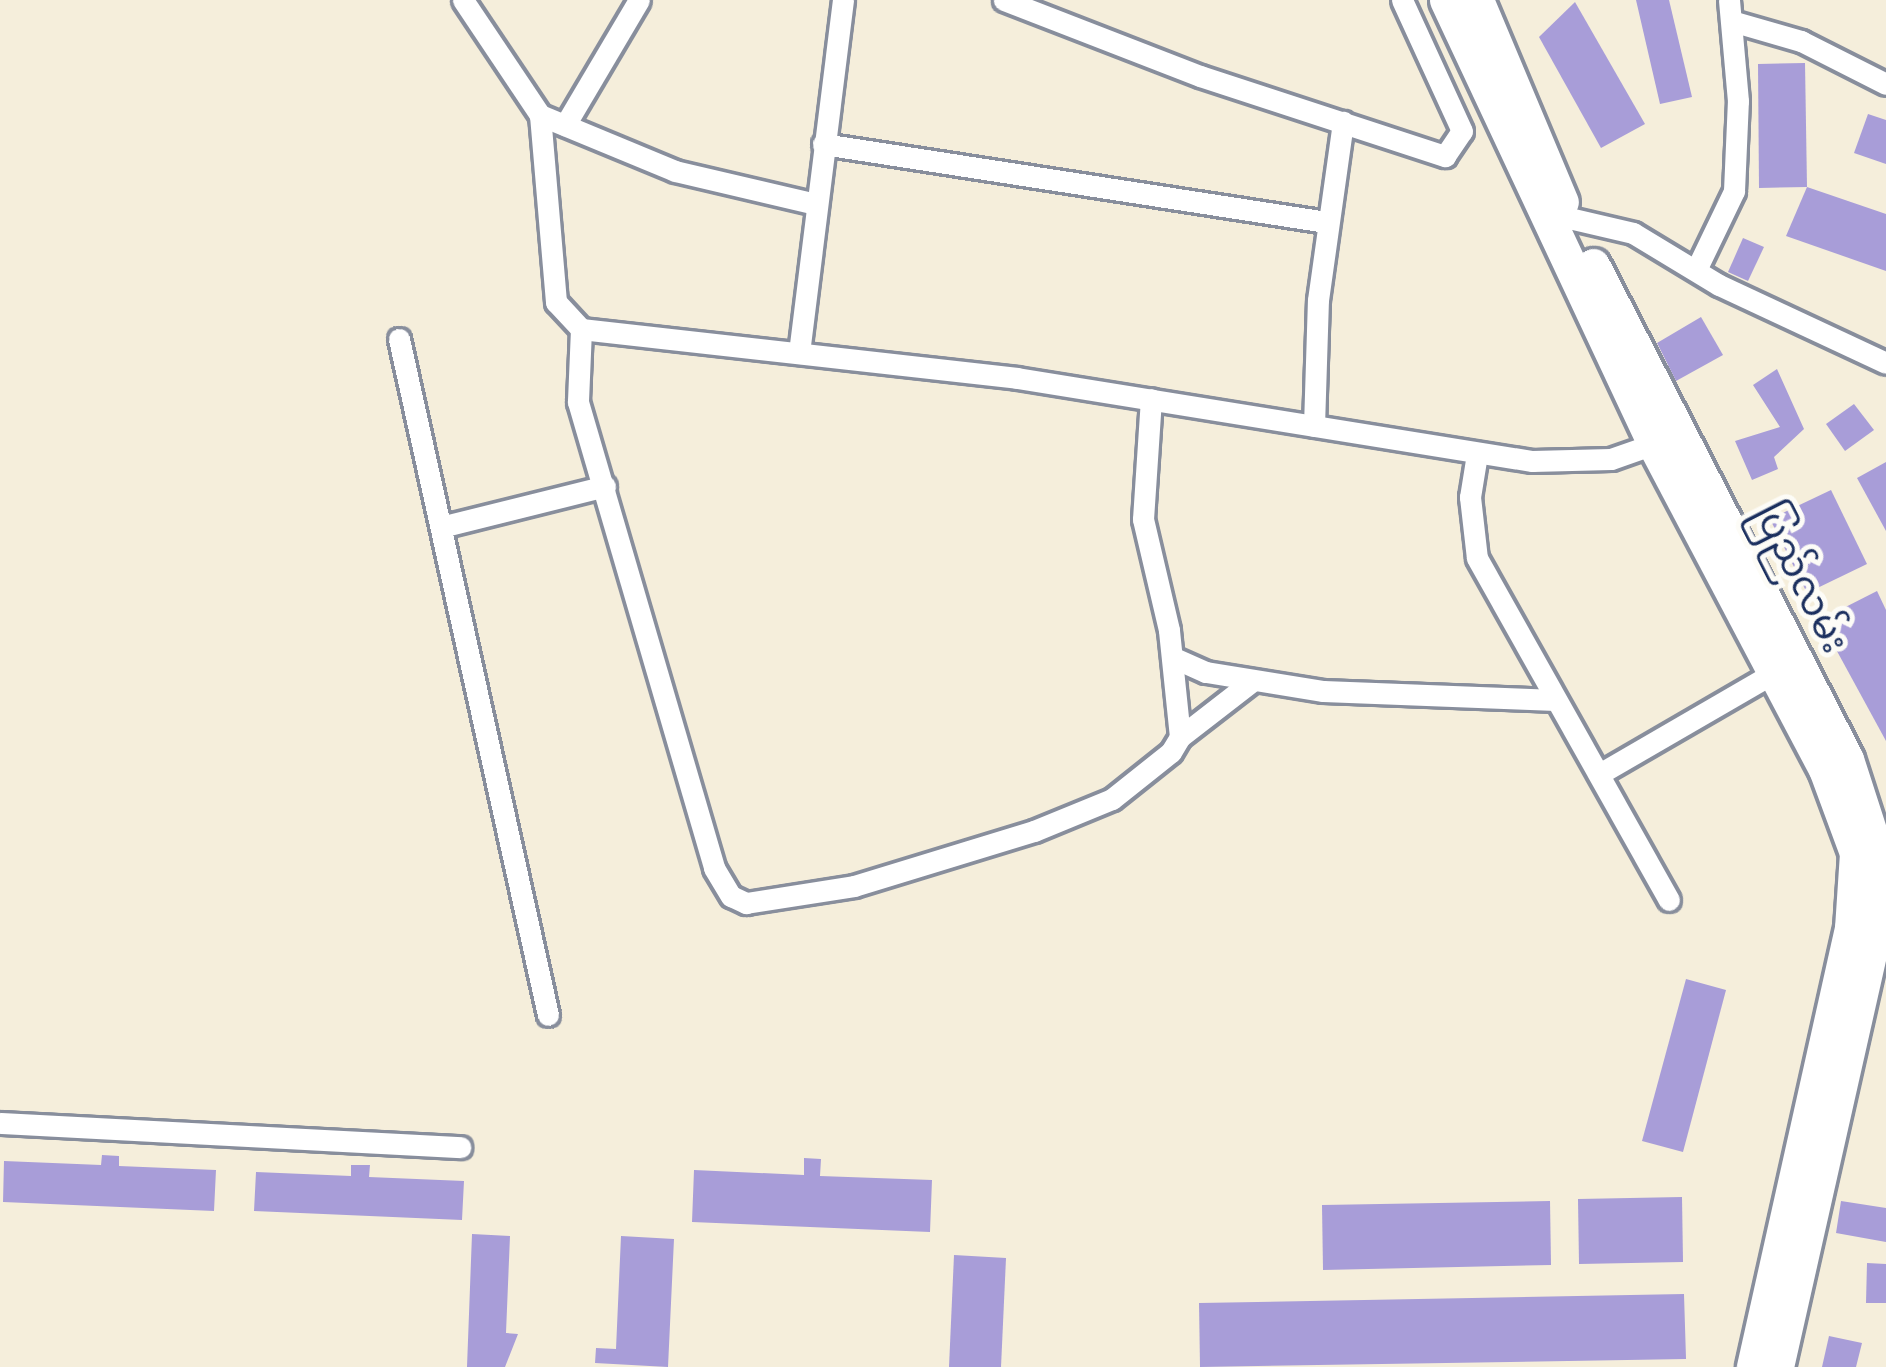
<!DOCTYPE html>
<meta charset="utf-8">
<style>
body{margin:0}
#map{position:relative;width:1886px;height:1367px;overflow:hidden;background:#f5eedb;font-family:Itim,"Noto Sans Myanmar",sans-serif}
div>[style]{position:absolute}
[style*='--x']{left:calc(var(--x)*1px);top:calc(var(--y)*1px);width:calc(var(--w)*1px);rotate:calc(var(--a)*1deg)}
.building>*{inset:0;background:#a89dd8}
.roads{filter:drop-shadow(3px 0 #888e9c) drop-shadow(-3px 0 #888e9c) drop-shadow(0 3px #888e9c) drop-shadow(0 -3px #888e9c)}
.minor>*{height:21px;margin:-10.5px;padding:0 10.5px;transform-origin:10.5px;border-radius:10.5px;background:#fff}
.trunk>*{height:33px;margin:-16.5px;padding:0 16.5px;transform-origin:16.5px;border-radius:16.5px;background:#fff}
span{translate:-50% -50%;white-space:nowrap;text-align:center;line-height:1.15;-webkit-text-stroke:10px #fdfcf7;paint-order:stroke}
.street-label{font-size:39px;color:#1b2f5e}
</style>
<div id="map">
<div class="building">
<i style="clip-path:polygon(1636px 0,1669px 0,1692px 97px,1660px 104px)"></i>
<i style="clip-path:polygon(1575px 2px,1645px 124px,1601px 148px,1539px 37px)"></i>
<i style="clip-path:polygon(1805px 63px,1807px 187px,1759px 188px,1758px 64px)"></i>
<i style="clip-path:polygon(1868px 114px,1886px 120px,1886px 164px,1854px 153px)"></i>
<i style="clip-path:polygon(1807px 187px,1886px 214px,1886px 271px,1786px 236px)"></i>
<i style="clip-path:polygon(1743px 238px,1764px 247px,1748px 281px,1728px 272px)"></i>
<i style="clip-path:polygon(1701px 317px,1723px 355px,1676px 381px,1657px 343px)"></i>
<i style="clip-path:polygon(1777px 369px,1804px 429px,1774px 457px,1778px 469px,1752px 480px,1735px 441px,1780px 427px,1753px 385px)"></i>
<i style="clip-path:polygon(1854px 404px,1874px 430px,1845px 451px,1826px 424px)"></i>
<i style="clip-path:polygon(1886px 462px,1886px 531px,1857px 478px)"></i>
<i style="clip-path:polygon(1831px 490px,1867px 564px,1807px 593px,1770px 519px)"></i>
<i style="clip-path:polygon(1877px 591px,1886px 610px,1886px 741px,1820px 620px)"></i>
<i style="clip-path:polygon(1686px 979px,1726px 990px,1683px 1152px,1642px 1141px)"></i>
<i style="clip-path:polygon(102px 1155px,119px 1156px,119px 1166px,216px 1170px,214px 1211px,3px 1202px,4px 1161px,101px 1165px)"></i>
<i style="clip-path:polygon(804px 1158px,821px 1159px,820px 1176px,932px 1180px,930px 1232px,692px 1222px,694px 1170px,804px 1175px)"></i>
<i style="clip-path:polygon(351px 1165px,370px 1165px,369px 1177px,464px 1181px,462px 1220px,254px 1211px,256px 1172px,351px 1176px)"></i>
<i style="clip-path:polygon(1682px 1197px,1683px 1262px,1579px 1264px,1578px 1199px)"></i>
<i style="clip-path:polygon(1550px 1201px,1551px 1265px,1323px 1270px,1322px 1205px)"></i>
<i style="clip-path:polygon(1841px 1201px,1886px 1208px,1886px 1242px,1836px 1233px)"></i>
<i style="clip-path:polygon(472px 1234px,510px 1236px,506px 1333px,518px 1334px,505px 1367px,467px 1367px)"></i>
<i style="clip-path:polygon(621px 1236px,674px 1239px,668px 1367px,595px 1363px,596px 1348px,616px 1349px)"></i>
<i style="clip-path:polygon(954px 1255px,1006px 1258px,1001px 1367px,949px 1367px)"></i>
<i style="clip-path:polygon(1867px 1263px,1886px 1264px,1886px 1303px,1866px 1303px)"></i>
<i style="clip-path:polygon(1684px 1294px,1686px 1359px,1200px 1367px,1199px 1303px)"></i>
<i style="clip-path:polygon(1829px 1336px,1862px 1343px,1856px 1367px,1822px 1367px)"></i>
</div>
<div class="roads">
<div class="minor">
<i style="--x:463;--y:0;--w:138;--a:56.2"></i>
<i style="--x:540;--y:115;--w:146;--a:22.5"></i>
<i style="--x:675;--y:171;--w:145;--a:13.2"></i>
<i style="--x:1004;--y:0;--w:210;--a:21.2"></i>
<i style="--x:1200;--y:76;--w:258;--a:18.1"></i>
<i style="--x:1445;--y:156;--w:30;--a:-56"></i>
<i style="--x:1462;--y:131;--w:144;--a:-114.6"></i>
<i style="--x:1735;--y:22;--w:69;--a:16.1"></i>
<i style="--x:1801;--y:41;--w:95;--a:26.8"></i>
<i style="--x:540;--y:115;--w:188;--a:85.1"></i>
<i style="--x:556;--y:302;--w:37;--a:47"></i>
<i style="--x:581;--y:329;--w:439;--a:6.4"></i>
<i style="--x:1017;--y:378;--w:522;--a:9.16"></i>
<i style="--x:1532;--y:461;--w:79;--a:-1.5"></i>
<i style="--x:1611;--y:459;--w:54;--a:-19.4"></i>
<i style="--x:565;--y:125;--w:145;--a:-59.4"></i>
<i style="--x:823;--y:144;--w:509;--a:8.81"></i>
<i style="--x:1551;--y:229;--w:21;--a:-31"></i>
<i style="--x:1569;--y:218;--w:66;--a:13.2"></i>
<i style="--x:1633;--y:233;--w:100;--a:31.2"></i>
<i style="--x:1719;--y:285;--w:184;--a:25"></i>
<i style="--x:1696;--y:270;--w:88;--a:-64.3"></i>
<i style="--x:1734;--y:191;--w:90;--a:-87.5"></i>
<i style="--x:1738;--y:101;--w:101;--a:-95.1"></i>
<i style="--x:581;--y:329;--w:73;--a:92.4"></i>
<i style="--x:578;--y:402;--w:485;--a:73.7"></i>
<i style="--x:714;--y:868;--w:33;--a:59"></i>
<i style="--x:731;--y:896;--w:17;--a:25"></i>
<i style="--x:746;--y:903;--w:109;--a:-8.9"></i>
<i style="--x:854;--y:886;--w:188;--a:-17"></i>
<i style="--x:1034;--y:831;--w:84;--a:-22.3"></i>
<i style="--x:1112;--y:799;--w:75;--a:-38.5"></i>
<i style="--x:1171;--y:752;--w:17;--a:-59"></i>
<i style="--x:1180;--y:737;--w:108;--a:-95.9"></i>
<i style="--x:1169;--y:630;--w:114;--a:-103.2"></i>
<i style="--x:1143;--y:519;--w:120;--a:-86.2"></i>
<i style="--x:399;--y:339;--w:692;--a:77.57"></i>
<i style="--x:799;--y:353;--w:356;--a:-82.9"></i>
<i style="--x:1314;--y:426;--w:126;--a:-88.2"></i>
<i style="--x:1318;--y:300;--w:180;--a:-82"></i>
<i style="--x:1477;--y:454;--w:44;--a:99.2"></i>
<i style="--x:1470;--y:497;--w:61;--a:83.5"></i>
<i style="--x:1477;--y:558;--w:392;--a:60.7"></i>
<i style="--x:441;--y:527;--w:169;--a:-14"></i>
<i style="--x:1172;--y:657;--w:37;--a:24"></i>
<i style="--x:1206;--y:672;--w:119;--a:9.2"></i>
<i style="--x:1323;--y:691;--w:233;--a:2.2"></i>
<i style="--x:1180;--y:737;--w:90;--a:-37.8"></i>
<i style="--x:1601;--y:773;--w:201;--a:-30.1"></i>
<i style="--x:0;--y:1123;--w:461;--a:3"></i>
</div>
<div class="trunk">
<i style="--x:1446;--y:0;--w:491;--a:64.9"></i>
<i style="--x:1654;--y:445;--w:366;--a:62.2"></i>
<i style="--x:1825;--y:769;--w:90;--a:69.7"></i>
<i style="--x:1856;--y:853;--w:75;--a:93.8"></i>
<i style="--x:1851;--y:928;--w:450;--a:102.6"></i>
<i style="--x:1477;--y:0;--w:219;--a:67.2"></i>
<i style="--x:1593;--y:265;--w:555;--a:62.79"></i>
<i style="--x:1847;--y:759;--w:98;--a:72.1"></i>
<i style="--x:1877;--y:852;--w:80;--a:91.4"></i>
<i style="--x:1875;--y:932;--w:446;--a:102.7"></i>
</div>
</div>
<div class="street-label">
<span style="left:1801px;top:578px;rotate:63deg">ပြည်လမ်း</span>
</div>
</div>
